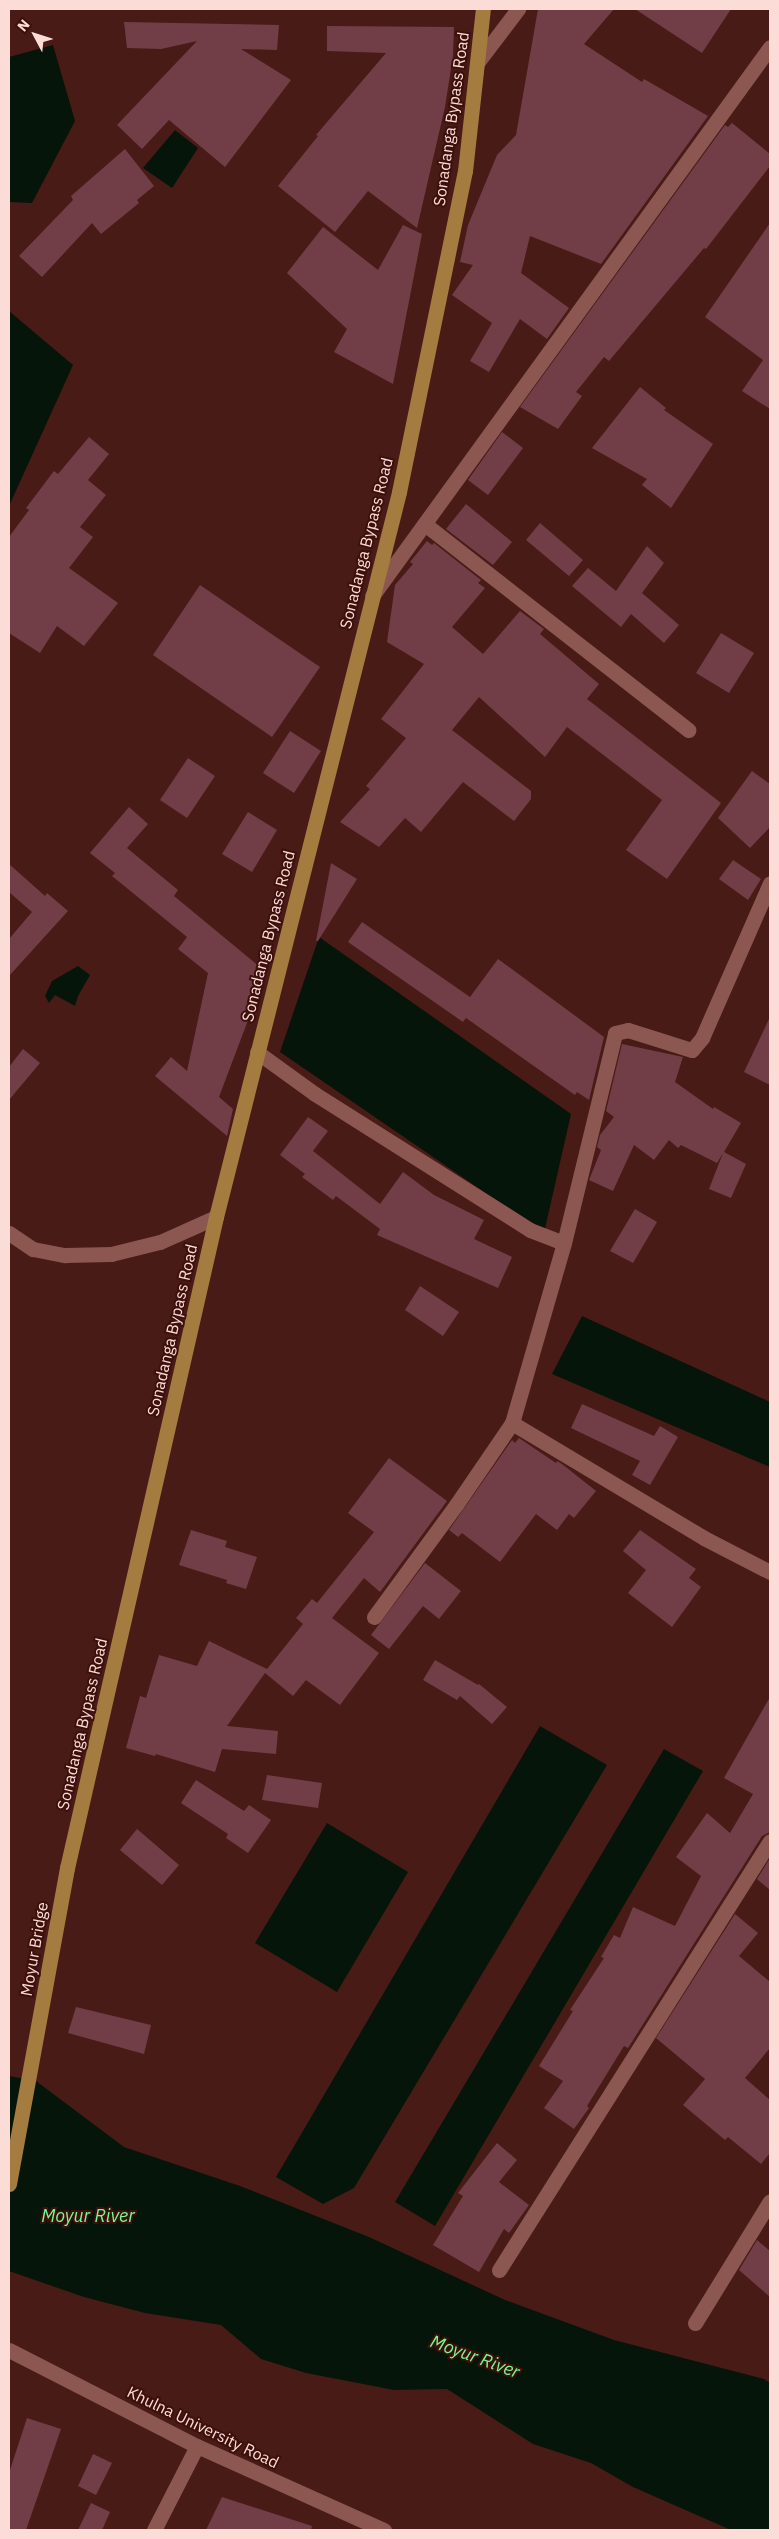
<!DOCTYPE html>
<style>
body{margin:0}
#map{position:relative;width:779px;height:2539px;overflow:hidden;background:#481b16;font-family:"IBM Plex Sans",sans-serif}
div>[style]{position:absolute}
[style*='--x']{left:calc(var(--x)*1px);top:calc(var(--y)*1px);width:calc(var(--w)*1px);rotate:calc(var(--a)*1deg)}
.water>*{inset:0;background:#061509}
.building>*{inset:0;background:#713e48}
.minor>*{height:15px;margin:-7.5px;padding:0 7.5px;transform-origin:7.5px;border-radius:7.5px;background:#8c5750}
.primary>*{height:15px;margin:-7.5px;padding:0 7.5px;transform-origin:7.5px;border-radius:7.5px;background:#a57c3f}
span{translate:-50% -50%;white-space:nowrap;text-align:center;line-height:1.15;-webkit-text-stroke:4px #3d100c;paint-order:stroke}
.street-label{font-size:16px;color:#fcdcd7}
.water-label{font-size:18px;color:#71fc90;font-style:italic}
.frame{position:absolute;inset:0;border:10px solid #fcdcd7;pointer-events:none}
.north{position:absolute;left:10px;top:10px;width:50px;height:50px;-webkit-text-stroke:4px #3d100c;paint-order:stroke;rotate:310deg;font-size:14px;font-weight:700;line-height:20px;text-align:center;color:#fcdcd7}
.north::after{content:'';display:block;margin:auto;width:18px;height:22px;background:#fcdcd7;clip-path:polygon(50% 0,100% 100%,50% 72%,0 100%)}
</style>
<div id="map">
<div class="water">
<i style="clip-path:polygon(53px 45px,75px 121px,32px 203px,9px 202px,9px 57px)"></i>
<i style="clip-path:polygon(175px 130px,198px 148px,172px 188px,143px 168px)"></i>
<i style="clip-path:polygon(9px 311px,73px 365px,9px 506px)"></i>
<i style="clip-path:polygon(319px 937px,571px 1114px,544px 1233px,280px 1052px)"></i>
<i style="clip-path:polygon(78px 966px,90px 975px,78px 996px,75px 1006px,55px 995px,49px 1003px,45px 996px,52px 981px)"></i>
<i style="clip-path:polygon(582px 1316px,770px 1402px,770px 1467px,552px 1374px)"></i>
<i style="clip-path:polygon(540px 1726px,607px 1765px,354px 2188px,323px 2204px,276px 2177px)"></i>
<i style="clip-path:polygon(664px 1749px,703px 1771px,435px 2226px,395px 2202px)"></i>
<i style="clip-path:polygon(327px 1823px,408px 1872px,337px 1992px,255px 1943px)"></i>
<i style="clip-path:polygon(9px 2076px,36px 2081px,124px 2147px,240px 2186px,369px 2237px,505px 2300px,614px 2340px,764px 2379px,770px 2383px,770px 2530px,731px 2530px,633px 2487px,591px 2463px,533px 2444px,447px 2389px,394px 2390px,306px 2373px,261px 2359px,221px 2325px,145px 2313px,84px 2297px,9px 2271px)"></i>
</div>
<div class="building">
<i style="clip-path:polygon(538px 9px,614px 9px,584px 44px,642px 82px,644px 79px,708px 116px,601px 264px,530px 236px,521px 273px,569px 308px,547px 339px,520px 319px,489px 372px,470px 361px,492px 323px,452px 295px,473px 265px,460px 262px,468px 225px,497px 155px,516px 135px)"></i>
<i style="clip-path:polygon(635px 9px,731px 9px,702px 53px)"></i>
<i style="clip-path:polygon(124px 22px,279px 25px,277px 50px,241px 49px,291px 80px,225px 167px,169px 120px,142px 149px,117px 125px,197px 41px,161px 49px,127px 48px)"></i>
<i style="clip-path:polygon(327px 26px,454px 27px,453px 56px,445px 107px,417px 228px,368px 191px,335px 232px,278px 186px,318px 136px,316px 135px,386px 53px,327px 51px)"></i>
<i style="clip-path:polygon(732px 123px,770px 154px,770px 166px,706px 249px,704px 248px,609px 361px,604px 357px,576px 392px,582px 396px,558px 429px,520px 407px,725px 125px,728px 127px)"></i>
<i style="clip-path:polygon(125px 149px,154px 186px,137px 200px,139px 203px,101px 234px,92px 223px,42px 277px,19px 256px,73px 200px,71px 196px)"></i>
<i style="clip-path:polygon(770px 223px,770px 409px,742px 391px,763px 360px,705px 317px)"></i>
<i style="clip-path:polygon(403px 225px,422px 234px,393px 384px,334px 352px,347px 329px,287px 273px,323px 227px,378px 270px)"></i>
<i style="clip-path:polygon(640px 387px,666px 408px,664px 410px,713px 444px,671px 508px,642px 485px,647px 479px,592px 448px)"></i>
<i style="clip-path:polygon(502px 432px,523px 448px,488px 495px,468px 480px)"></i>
<i style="clip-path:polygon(89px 437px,109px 454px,88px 480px,106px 495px,80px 527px,93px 537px,69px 568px,118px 603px,84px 646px,57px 626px,40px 653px,9px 633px,9px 537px,29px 510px,26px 508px,54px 471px,58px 474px)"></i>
<i style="clip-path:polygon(466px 504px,512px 542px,493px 565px,446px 529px)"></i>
<i style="clip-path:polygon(540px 523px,583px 560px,569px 576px,526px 540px)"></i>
<i style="clip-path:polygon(427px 541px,432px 545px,434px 543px,481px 580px,478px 583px,485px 588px,452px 627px,483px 654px,520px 611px,544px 629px,540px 634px,599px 684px,587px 699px,721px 803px,667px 879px,626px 850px,662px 800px,567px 727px,545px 757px,479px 697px,452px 730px,531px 791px,531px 799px,514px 821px,463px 782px,421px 832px,405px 818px,379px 847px,340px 822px,370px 789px,366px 786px,406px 738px,381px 719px,424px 664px,387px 642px,395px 585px,413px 564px,410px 562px)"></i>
<i style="clip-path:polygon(647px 546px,664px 563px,642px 593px,679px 625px,664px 643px,631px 614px,621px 627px,572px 586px,588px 568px,616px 591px)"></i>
<i style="clip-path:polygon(200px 585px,320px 667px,272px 737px,153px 655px)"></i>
<i style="clip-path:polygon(721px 633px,754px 653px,729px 693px,696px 673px)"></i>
<i style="clip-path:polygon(290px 731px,321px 751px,294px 793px,263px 773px)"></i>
<i style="clip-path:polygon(188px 758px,215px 776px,187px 818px,160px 800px)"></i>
<i style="clip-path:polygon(752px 771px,770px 784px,770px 827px,750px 848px,718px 818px)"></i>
<i style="clip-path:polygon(129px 807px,148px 824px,127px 848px,178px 890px,174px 896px,261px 968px,253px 1007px,219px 1097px,233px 1109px,227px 1136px,155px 1076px,171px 1057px,187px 1071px,208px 973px,178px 949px,187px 937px,112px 876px,115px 873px,90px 853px)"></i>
<i style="clip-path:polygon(248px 812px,277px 830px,252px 872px,222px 854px)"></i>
<i style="clip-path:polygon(733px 860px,761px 879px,748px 900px,719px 879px)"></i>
<i style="clip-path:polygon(331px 863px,357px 879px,318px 941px,316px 941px)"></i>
<i style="clip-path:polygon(9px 864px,45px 896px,47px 893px,68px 911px,9px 976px,9px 939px,32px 912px,9px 892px)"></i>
<i style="clip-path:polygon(362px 922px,470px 997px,498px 959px,604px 1037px,589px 1100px,577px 1092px,575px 1095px,466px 1018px,463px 1022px,348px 942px)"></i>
<i style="clip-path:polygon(770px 1017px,770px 1085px,744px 1072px)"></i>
<i style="clip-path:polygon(622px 1044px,683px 1057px,675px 1082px,713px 1109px,714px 1107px,741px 1123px,724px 1152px,746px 1164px,731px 1198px,709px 1189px,723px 1153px,717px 1163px,681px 1145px,678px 1148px,669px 1140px,654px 1160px,634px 1145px,613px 1191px,589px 1180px,601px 1150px,597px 1147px,600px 1135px,614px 1117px,606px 1111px)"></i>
<i style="clip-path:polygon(23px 1049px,40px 1063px,9px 1100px,9px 1067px)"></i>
<i style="clip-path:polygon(308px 1117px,328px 1131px,313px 1151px,380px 1204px,403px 1172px,434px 1195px,484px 1220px,474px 1239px,512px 1257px,498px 1288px,377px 1235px,380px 1229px,336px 1196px,333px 1200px,302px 1177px,305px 1174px,280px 1155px)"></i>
<i style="clip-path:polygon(635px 1209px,657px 1222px,633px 1263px,610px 1251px)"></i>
<i style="clip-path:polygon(420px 1286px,459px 1312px,443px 1336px,405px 1310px)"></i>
<i style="clip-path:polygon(582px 1404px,654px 1436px,660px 1426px,678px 1437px,650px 1485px,632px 1475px,640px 1461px,571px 1428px)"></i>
<i style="clip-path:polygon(519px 1438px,556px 1463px,557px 1461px,562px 1464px,596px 1491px,574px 1518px,569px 1514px,557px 1530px,536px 1514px,500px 1562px,462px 1533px,458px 1537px,449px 1530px,512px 1440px,515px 1443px)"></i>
<i style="clip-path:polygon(389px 1458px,447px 1501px,380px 1592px,364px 1578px,332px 1618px,379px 1653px,340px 1705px,306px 1680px,293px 1696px,265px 1673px,227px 1726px,278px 1731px,276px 1754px,222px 1749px,215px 1772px,156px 1754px,155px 1756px,126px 1748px,140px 1696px,146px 1698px,159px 1655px,197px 1666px,209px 1641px,267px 1669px,303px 1624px,296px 1618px,312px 1599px,317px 1603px,374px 1532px,348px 1513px)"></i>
<i style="clip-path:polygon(191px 1530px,227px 1541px,225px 1547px,257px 1557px,246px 1589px,226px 1583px,227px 1580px,179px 1565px)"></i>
<i style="clip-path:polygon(640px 1530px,696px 1569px,689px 1578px,701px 1587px,672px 1627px,628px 1593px,646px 1570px,623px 1551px)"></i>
<i style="clip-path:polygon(425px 1563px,461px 1591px,439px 1619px,423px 1606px,389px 1649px,371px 1635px)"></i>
<i style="clip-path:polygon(435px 1660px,478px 1685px,479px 1684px,507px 1707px,492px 1724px,460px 1696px,457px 1700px,423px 1680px)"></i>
<i style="clip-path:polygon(770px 1697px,770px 1832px,762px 1836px,628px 2048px,624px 2046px,587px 2106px,589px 2108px,574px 2129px,544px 2108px,563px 2081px,539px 2066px,573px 2011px,570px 2010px,604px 1958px,601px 1957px,614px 1935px,620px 1938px,633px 1907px,675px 1926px,701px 1876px,676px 1857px,707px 1813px,730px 1833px,753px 1794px,724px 1778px)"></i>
<i style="clip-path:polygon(267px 1775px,322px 1783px,318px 1808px,262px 1800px)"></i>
<i style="clip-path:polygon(196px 1780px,244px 1811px,249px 1805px,271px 1820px,248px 1853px,226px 1838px,228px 1834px,181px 1803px)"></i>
<i style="clip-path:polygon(137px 1829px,179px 1865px,162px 1885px,120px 1850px)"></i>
<i style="clip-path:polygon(770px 1858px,770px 1890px,757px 1879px)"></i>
<i style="clip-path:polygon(735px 1914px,758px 1933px,739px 1956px,770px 1982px,770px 2048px,745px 2078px,770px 2100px,770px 2153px,761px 2164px,728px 2137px,725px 2140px,683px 2105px,705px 2079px,656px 2038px)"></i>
<i style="clip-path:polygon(76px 2007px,151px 2025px,144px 2054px,68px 2033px)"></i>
<i style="clip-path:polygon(497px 2143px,517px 2160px,499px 2182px,529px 2205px,509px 2233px,504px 2229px,479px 2272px,433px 2245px,463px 2196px,458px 2193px)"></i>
<i style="clip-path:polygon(757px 2240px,770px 2251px,770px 2297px,739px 2270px)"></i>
<i style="clip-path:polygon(27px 2418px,61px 2429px,26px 2530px,9px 2530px,9px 2473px)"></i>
<i style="clip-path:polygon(93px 2454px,112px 2463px,96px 2495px,78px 2486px)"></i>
<i style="clip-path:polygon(222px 2497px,312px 2526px,311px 2530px,206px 2530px)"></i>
<i style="clip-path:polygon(91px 2503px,110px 2512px,102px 2530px,78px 2530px)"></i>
</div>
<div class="minor">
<i style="--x:477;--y:63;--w:68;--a:-52.8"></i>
<i style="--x:426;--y:525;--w:333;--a:38"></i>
<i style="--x:372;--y:596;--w:678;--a:-54.06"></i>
<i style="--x:257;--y:1052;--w:72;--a:35.9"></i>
<i style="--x:315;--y:1094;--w:254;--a:32.3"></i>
<i style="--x:530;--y:1230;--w:36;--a:21"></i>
<i style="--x:9;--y:1233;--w:29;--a:34"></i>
<i style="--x:33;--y:1249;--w:33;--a:11"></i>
<i style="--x:65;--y:1255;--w:46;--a:-1.2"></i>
<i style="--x:111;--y:1254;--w:50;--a:-13.8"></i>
<i style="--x:160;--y:1242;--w:61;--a:-24.1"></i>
<i style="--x:512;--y:1423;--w:224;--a:30.9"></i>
<i style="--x:704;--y:1538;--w:74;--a:27.3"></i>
<i style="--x:374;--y:1617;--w:139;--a:-53.8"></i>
<i style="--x:456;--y:1505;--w:99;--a:-55.7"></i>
<i style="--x:512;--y:1423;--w:187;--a:-73.9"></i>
<i style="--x:564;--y:1243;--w:216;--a:-76.3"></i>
<i style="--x:615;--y:1033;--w:13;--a:-13"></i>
<i style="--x:628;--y:1030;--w:67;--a:17.4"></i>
<i style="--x:692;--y:1050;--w:16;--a:-50"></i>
<i style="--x:702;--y:1038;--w:169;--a:-66.3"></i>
<i style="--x:499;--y:2270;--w:507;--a:-57.72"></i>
<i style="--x:695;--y:2323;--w:143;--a:-58.4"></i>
<i style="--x:9;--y:2350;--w:211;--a:27.1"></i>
<i style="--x:197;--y:2446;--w:205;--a:24.2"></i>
<i style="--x:154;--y:2530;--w:94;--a:-62.9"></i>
</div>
<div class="primary">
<i style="--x:9;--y:2184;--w:321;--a:-79.6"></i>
<i style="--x:67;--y:1868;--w:668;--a:-77.11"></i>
<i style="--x:216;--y:1217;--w:748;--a:-75.83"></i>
<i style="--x:399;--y:492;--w:328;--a:-78.4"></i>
<i style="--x:465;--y:171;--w:163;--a:-83.7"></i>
</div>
<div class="street-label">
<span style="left:451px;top:119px;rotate:-82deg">Sonadanga Bypass Road</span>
<span style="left:366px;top:543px;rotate:-76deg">Sonadanga Bypass Road</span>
<span style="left:268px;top:936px;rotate:-76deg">Sonadanga Bypass Road</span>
<span style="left:172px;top:1330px;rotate:-77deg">Sonadanga Bypass Road</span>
<span style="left:82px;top:1724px;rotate:-77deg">Sonadanga Bypass Road</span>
<span style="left:34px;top:1949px;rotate:-80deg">Moyur Bridge</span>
<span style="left:203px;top:2427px;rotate:26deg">Khulna University Road</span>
</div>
<div class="water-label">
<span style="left:88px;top:2216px">Moyur River</span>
<span style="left:475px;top:2357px;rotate:20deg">Moyur River</span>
</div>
<div class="frame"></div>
<div class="north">N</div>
</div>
